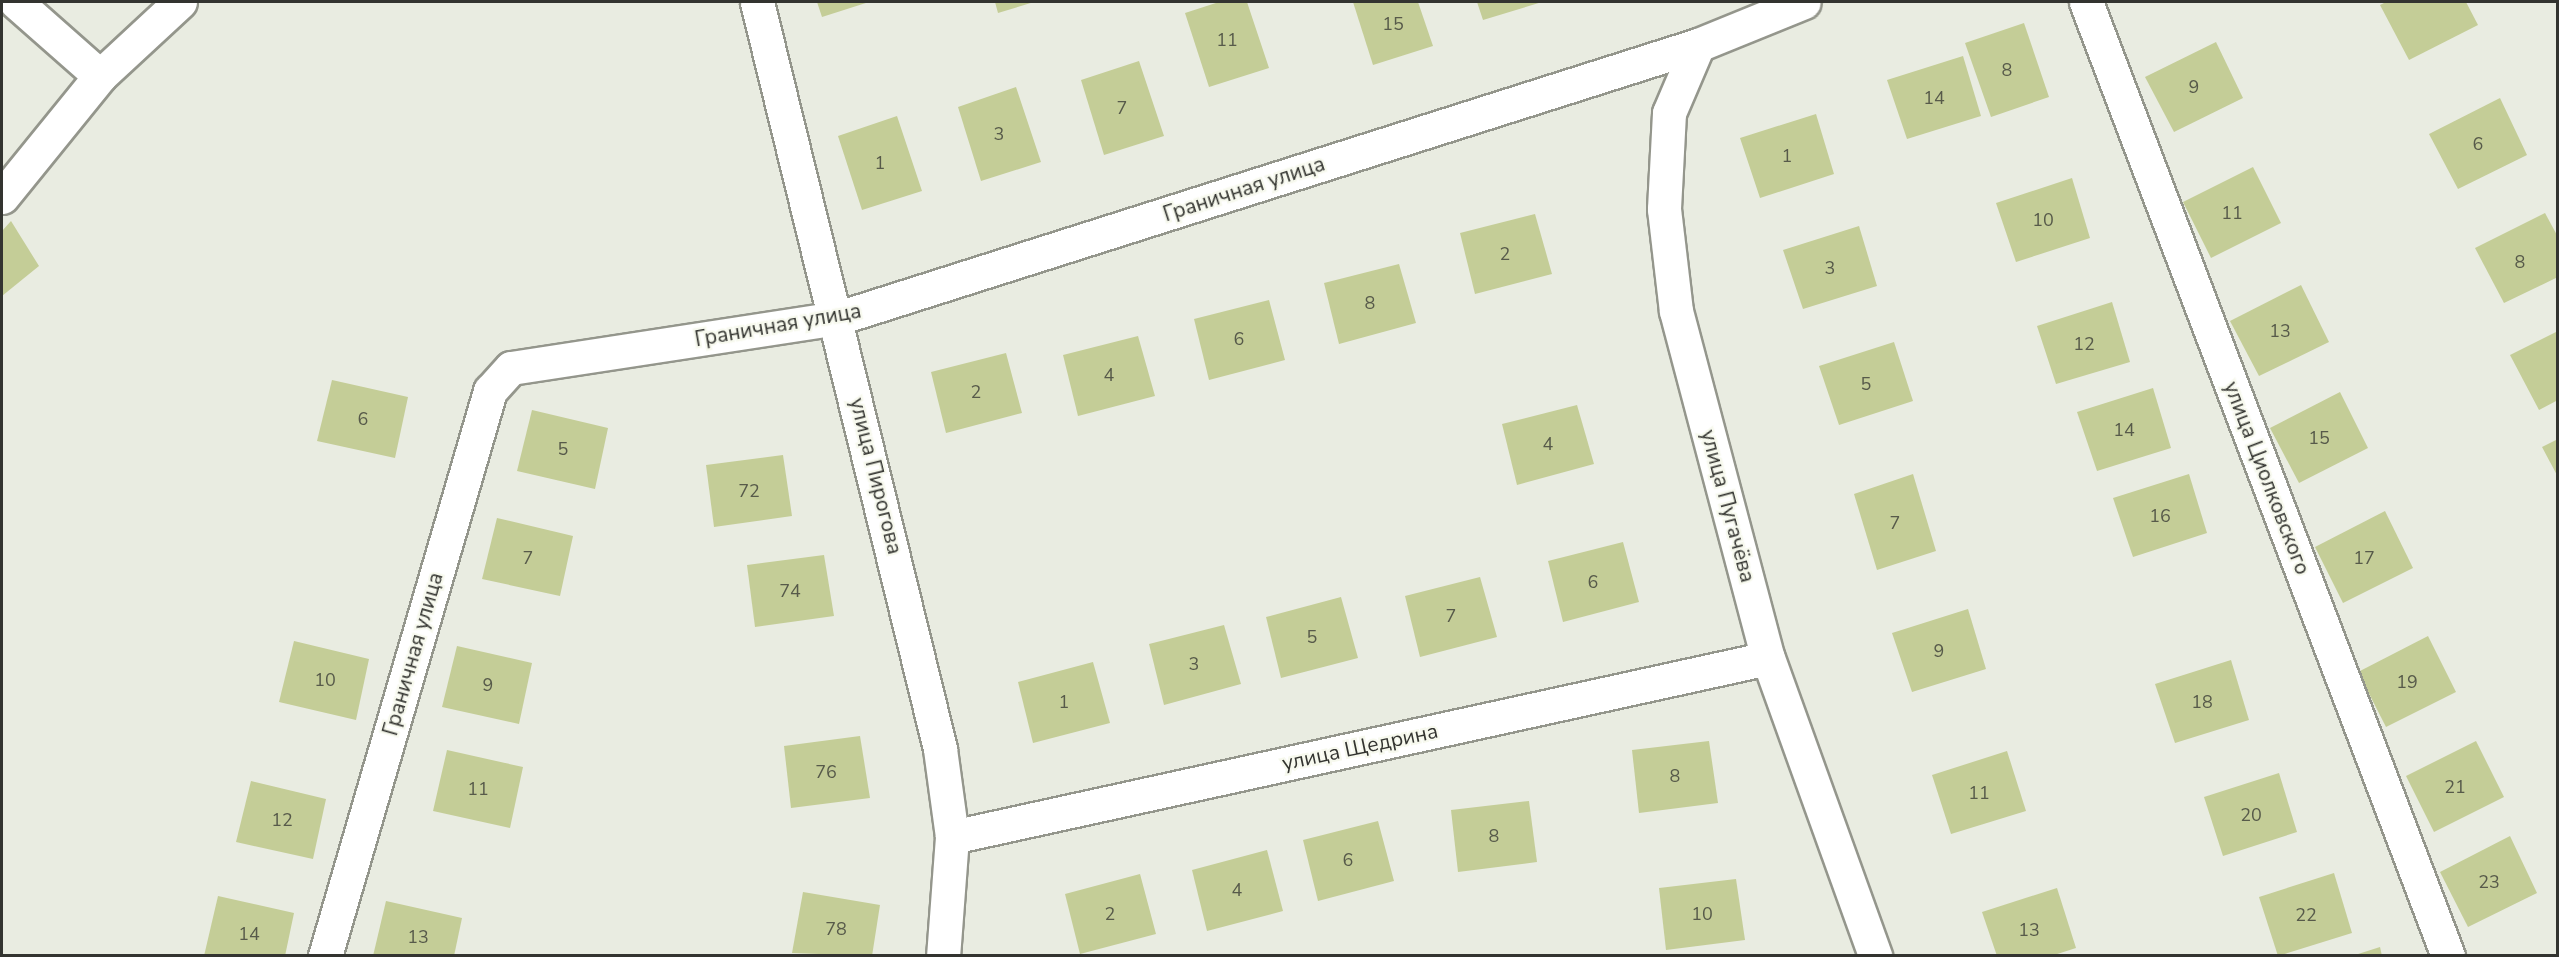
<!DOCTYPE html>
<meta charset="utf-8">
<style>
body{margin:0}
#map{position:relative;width:2559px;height:957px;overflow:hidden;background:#e9ece1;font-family:"Nunito Sans",sans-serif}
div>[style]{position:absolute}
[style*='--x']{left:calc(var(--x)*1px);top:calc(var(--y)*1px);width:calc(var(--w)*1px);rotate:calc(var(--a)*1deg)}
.building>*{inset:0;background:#c4cd97}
.roads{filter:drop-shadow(2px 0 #94968c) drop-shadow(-2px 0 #94968c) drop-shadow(0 2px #94968c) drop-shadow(0 -2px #94968c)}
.minor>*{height:33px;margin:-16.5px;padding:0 16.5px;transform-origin:16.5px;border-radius:16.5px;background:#fff}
span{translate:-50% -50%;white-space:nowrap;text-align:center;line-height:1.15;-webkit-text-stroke:4.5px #f7f9ee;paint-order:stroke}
.number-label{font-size:18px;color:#575a4a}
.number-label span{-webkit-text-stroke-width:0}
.street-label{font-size:21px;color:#333430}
.frame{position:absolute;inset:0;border:3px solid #333430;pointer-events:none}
</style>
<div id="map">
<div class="building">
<i style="clip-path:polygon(817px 2px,869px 2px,822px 17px)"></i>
<i style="clip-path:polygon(995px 2px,1034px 2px,998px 13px)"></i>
<i style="clip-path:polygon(1219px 2px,1247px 2px,1269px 68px,1209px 87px,1185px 13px)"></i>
<i style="clip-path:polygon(1353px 2px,1418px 2px,1433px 46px,1373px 65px)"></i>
<i style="clip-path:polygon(1477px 2px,1542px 2px,1483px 20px)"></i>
<i style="clip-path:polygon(2386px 2px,2466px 2px,2478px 25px,2409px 60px,2380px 5px)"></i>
<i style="clip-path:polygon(2024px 23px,2049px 97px,1991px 117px,1965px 43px)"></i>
<i style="clip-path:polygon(2216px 42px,2243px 98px,2174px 132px,2145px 77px)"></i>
<i style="clip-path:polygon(1963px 56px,1981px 116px,1907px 139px,1887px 80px)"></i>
<i style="clip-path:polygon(1139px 61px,1164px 136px,1104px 155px,1081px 80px)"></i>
<i style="clip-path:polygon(1016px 87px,1041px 162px,981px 181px,958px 107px)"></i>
<i style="clip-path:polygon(2500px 98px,2527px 155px,2458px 189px,2429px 134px)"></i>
<i style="clip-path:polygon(1816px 114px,1834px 174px,1760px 198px,1740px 138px)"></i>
<i style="clip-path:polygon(897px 116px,922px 191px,862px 210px,838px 136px)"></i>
<i style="clip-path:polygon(2253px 167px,2281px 223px,2211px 258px,2183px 202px)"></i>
<i style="clip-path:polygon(2072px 178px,2090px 238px,2016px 262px,1996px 203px)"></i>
<i style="clip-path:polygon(2545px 213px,2558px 237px,2558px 277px,2504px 303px,2475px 248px)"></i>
<i style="clip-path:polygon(1535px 214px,1552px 274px,1475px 294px,1460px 233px)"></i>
<i style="clip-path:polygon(11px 221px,39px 266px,2px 296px,2px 231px)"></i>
<i style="clip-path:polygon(1859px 226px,1877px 286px,1803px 309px,1783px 250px)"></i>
<i style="clip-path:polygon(1399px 264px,1416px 323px,1339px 344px,1324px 283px)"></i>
<i style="clip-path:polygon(2301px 285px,2329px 342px,2259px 376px,2230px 321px)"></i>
<i style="clip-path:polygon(1269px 300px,1285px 360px,1209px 380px,1194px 319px)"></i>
<i style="clip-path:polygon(2112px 302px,2130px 362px,2056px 384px,2037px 326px)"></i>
<i style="clip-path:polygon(2558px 331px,2558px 400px,2539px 410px,2510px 355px)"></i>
<i style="clip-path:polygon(1138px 336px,1155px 396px,1078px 416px,1063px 355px)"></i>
<i style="clip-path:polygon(1894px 342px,1913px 401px,1839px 425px,1819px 366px)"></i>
<i style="clip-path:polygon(1006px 353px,1022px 413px,946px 433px,931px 372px)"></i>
<i style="clip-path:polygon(332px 380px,408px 397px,395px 458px,317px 441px)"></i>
<i style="clip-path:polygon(2153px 388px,2171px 448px,2097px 471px,2077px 412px)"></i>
<i style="clip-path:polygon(2340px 392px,2368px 448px,2299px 483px,2270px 428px)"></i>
<i style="clip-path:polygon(1577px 405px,1594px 464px,1517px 485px,1502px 424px)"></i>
<i style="clip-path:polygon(532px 410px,608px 428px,595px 489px,517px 471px)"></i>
<i style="clip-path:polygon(2558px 439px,2558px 477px,2542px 447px)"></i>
<i style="clip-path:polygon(783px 455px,792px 516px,714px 527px,706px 465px)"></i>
<i style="clip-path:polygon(1913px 474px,1936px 551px,1877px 570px,1854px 494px)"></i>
<i style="clip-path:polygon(2189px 474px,2207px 533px,2133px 557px,2113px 498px)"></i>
<i style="clip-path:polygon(2385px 511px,2413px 568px,2343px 603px,2315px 547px)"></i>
<i style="clip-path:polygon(497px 518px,573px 536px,560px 596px,482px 579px)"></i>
<i style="clip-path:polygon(1623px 542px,1639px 602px,1563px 622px,1548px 561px)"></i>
<i style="clip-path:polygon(824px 555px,834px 616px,755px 627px,747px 565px)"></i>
<i style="clip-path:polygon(1480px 577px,1497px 637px,1420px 657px,1405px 596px)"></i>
<i style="clip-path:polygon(1341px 597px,1358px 658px,1281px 678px,1266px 617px)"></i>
<i style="clip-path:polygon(1968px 609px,1986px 669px,1912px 692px,1892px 633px)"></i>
<i style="clip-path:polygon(1224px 625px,1241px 684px,1164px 705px,1149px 644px)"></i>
<i style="clip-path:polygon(2428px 636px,2456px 692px,2386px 727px,2358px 672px)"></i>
<i style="clip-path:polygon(294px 641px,369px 659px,356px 720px,279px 702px)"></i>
<i style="clip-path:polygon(457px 646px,532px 663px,519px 724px,442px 707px)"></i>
<i style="clip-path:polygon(2231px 660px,2249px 720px,2175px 743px,2155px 684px)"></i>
<i style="clip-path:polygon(1093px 662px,1110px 723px,1033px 743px,1018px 682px)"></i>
<i style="clip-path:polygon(860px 736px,870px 798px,791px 808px,784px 746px)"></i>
<i style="clip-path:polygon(1709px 741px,1718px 803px,1639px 813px,1632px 750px)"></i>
<i style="clip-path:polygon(2476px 741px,2504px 797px,2434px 832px,2406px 776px)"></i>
<i style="clip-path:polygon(447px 750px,523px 767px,510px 828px,433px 811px)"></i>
<i style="clip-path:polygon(2007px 751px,2026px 811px,1951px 834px,1932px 775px)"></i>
<i style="clip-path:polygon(2279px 773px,2297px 832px,2223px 856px,2204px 797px)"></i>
<i style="clip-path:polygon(251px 781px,326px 799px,313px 859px,236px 842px)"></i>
<i style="clip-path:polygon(1529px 801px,1537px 862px,1458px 872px,1451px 810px)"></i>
<i style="clip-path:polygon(1378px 821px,1394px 881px,1318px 901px,1303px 840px)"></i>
<i style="clip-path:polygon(2510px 836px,2537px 893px,2468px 927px,2440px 872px)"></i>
<i style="clip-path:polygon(1267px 850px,1283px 911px,1207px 931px,1192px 870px)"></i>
<i style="clip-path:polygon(2334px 873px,2352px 933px,2278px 956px,2259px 897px)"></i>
<i style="clip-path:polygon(1140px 874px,1156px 934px,1080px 954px,1065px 894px)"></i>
<i style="clip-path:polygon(1736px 879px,1745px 940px,1666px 950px,1659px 888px)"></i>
<i style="clip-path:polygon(2057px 888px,2076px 948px,2051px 956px,1997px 956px,1982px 912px)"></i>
<i style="clip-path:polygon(803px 892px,880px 905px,872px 956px,792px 953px)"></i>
<i style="clip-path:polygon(218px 896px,294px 913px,285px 956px,204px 956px)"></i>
<i style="clip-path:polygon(386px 901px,462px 918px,454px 956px,373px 956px)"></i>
<i style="clip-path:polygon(2380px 947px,2382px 956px,2356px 956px,2355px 955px)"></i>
</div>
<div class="roads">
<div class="minor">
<i style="--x:16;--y:2;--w:112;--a:41.4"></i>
<i style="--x:757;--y:2;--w:769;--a:76.23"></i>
<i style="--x:940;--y:749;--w:89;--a:82.2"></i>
<i style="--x:952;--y:837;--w:119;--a:94.3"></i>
<i style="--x:2086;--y:2;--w:1020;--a:69.22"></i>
<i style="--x:1698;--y:45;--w:74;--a:113.1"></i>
<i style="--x:1669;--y:113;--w:96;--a:93"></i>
<i style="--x:1664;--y:209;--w:103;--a:83.3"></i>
<i style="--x:1676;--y:311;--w:359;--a:75.2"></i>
<i style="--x:1768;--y:658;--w:317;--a:70.2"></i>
<i style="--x:2;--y:197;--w:156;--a:-51"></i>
<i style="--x:100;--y:76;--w:109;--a:-42.8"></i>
<i style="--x:952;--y:837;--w:835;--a:-12.37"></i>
<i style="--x:325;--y:956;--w:589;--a:-73.72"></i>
<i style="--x:490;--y:391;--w:31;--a:-48"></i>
<i style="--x:511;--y:368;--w:331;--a:-8.7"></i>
<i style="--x:838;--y:318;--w:902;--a:-17.61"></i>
<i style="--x:1698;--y:45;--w:114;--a:-22.1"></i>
</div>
</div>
<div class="number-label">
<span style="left:1393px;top:24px">15</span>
<span style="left:1227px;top:40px">11</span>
<span style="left:2007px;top:70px">8</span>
<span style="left:2194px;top:87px">9</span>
<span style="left:1934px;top:98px">14</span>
<span style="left:1122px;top:108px">7</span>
<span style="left:999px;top:134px">3</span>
<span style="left:2478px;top:144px">6</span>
<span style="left:1787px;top:156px">1</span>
<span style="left:880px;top:163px">1</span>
<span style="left:2232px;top:213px">11</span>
<span style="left:2043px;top:220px">10</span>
<span style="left:1505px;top:254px">2</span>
<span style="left:2520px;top:262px">8</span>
<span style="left:1830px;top:268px">3</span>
<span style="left:1370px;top:303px">8</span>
<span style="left:2280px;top:331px">13</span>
<span style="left:1239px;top:339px">6</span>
<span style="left:2084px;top:344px">12</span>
<span style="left:1109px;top:375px">4</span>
<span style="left:1866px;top:384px">5</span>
<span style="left:976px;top:392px">2</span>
<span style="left:363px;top:419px">6</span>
<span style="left:2124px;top:430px">14</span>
<span style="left:2319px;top:438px">15</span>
<span style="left:1548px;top:444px">4</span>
<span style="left:563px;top:449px">5</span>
<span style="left:749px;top:491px">72</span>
<span style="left:2160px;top:516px">16</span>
<span style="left:1895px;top:523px">7</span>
<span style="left:528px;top:558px">7</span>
<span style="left:2364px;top:558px">17</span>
<span style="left:1593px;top:582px">6</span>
<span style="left:790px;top:591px">74</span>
<span style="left:1451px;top:616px">7</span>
<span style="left:1312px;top:637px">5</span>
<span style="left:1939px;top:651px">9</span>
<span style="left:1194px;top:664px">3</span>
<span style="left:325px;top:680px">10</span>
<span style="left:2407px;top:682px">19</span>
<span style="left:488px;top:685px">9</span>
<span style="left:1064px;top:702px">1</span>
<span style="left:2202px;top:702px">18</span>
<span style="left:826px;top:772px">76</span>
<span style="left:1675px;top:776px">8</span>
<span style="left:2455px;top:787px">21</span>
<span style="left:478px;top:789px">11</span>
<span style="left:1979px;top:793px">11</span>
<span style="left:2251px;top:815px">20</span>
<span style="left:282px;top:820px">12</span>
<span style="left:1494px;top:836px">8</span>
<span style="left:1348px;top:860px">6</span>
<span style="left:2489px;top:882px">23</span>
<span style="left:1237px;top:890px">4</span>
<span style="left:1110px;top:914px">2</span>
<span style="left:1702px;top:914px">10</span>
<span style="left:2306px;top:915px">22</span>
<span style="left:836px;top:929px">78</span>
<span style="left:2029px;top:930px">13</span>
<span style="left:249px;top:934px">14</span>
<span style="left:418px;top:937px">13</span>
</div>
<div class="street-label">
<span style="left:1244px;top:189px;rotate:-18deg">Граничная улица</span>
<span style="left:778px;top:325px;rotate:-10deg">Граничная улица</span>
<span style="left:876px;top:476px;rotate:76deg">улица Пирогова</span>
<span style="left:2267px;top:478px;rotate:69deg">улица Циолковского</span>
<span style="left:1728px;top:506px;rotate:75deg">улица Пугачёва</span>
<span style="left:413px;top:654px;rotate:-74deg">Граничная улица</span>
<span style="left:1360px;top:747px;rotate:-12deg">улица Щедрина</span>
</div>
<div class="frame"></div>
</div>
